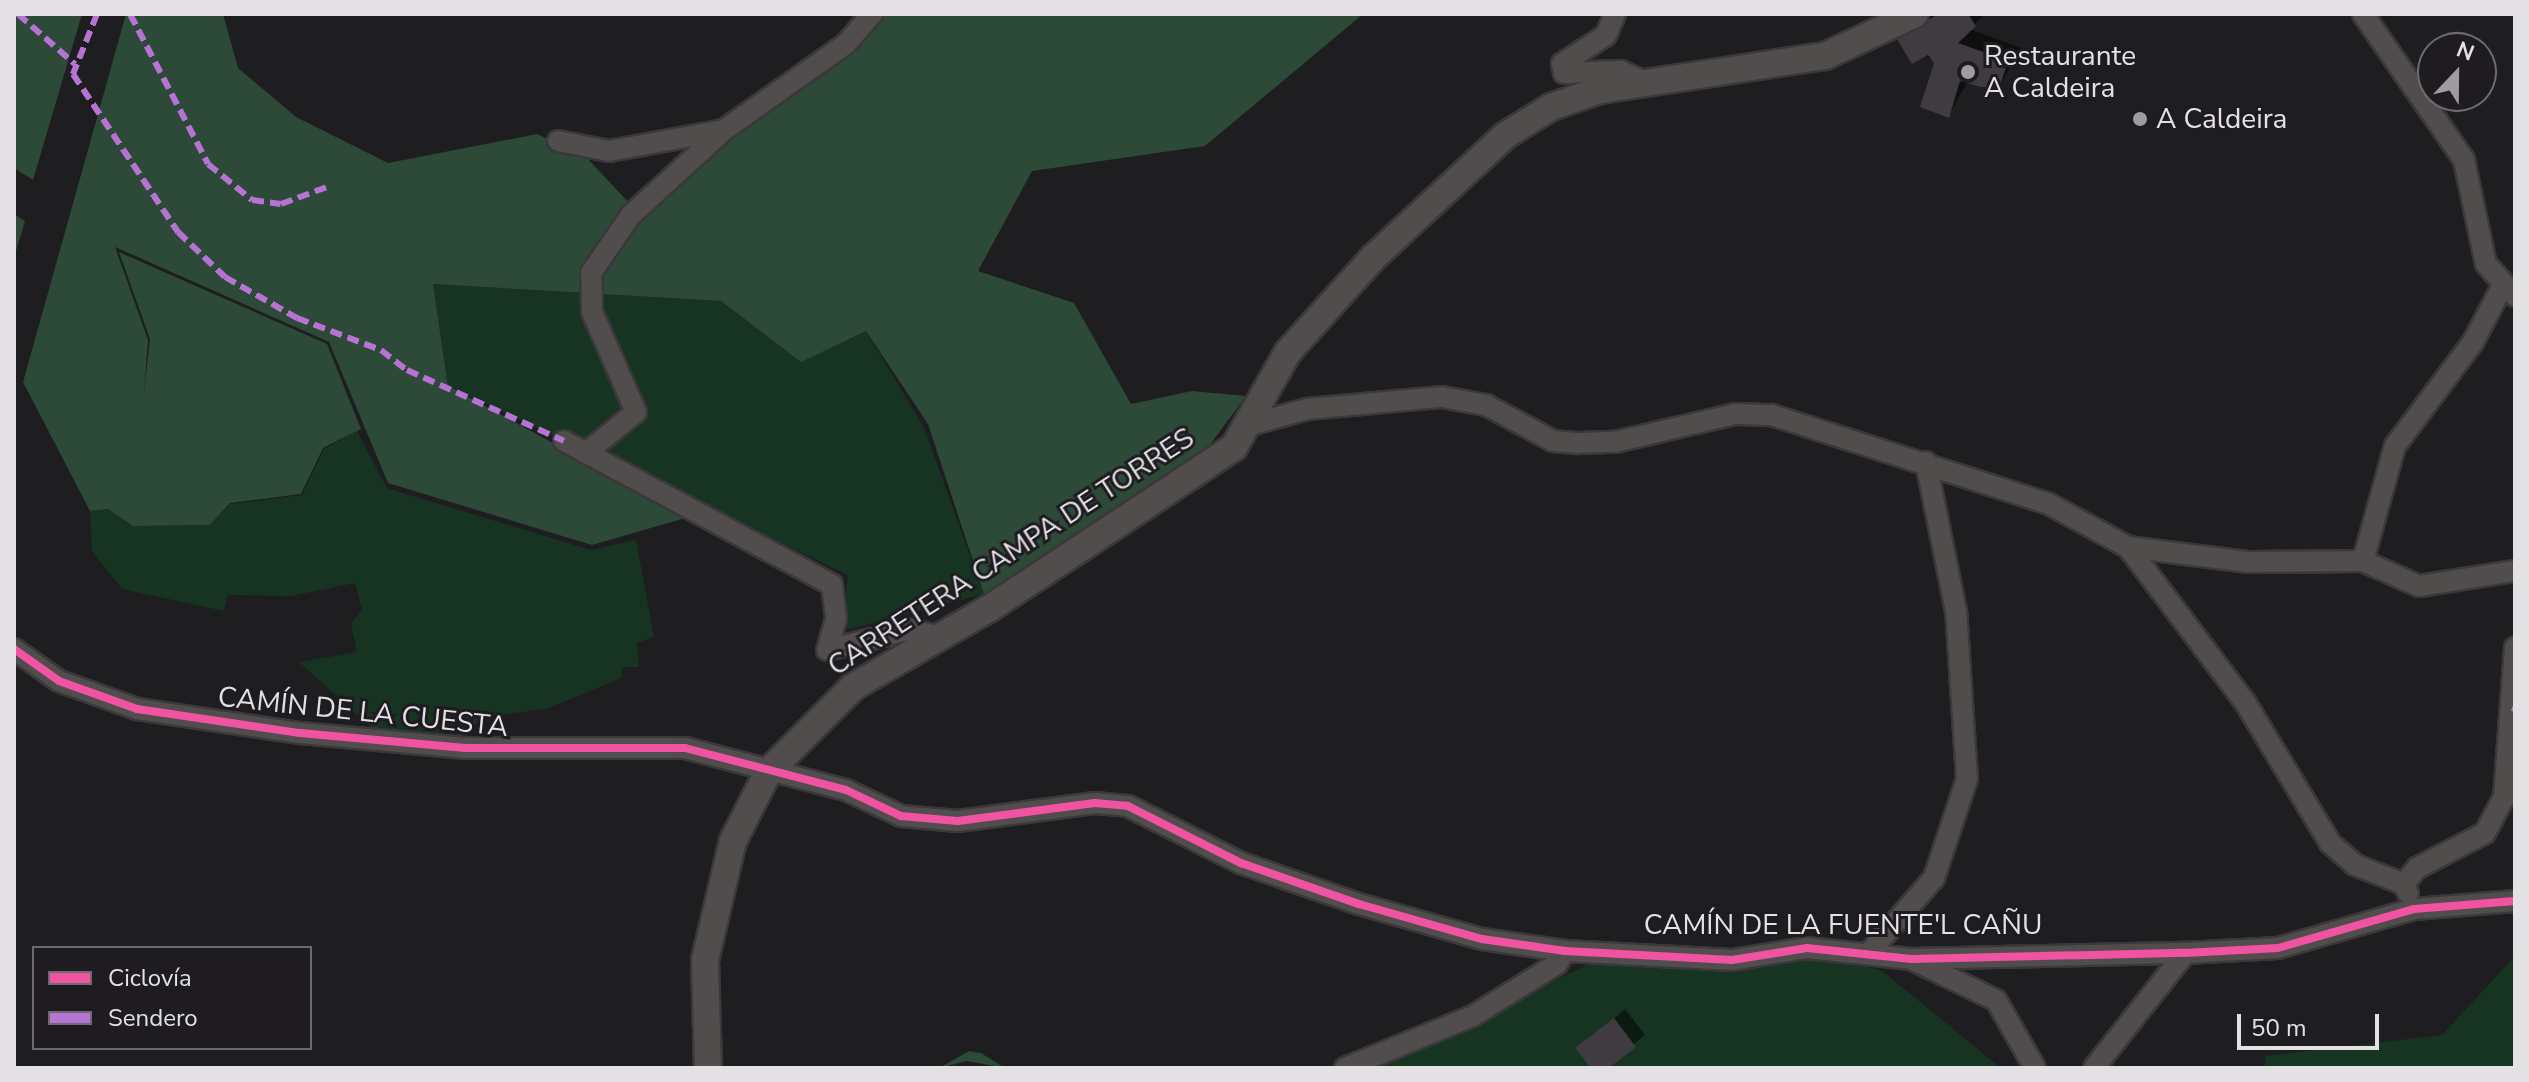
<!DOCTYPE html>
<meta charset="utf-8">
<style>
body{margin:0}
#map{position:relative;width:2529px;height:1082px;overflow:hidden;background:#1e1d1f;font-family:"Nunito Sans",sans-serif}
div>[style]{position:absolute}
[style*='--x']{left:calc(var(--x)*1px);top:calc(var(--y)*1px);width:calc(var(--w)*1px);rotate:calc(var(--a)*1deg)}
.green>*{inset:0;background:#173322}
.forest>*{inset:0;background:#2d4937}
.shadow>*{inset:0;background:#0007}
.building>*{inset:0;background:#3f3b41}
.roads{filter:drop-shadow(2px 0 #3a383b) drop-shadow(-2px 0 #3a383b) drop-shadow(0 2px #3a383b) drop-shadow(0 -2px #3a383b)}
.minor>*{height:20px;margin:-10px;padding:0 10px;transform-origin:10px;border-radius:10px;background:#514d4d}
.tertiary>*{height:26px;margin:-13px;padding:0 13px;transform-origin:13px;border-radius:13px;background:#514d4d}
.quiet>*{height:6px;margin-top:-3px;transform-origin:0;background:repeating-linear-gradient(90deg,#b673d3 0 12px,transparent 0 18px)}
.cycleway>*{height:8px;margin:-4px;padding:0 4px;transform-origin:4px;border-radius:4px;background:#f153a3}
.dots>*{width:22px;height:22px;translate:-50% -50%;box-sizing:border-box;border:4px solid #1e1c20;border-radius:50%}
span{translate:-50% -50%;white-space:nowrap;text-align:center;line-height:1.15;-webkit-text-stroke:6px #1e1c20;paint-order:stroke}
.poi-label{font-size:28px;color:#e3e1e4}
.left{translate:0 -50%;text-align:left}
.street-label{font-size:28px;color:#e3e1e4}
.frame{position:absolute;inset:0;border:16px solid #e3e1e4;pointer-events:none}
.legend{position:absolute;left:32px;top:946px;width:280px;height:104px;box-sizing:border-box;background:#1e1c20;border:2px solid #6d6b6e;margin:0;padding:10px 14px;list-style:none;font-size:24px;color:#e3e1e4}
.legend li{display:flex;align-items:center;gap:16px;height:40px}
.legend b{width:40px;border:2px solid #6d6b6e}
.north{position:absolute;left:2417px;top:32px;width:80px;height:80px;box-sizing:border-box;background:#1e1c20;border:2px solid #6d6b6e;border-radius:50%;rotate:22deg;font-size:22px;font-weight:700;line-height:32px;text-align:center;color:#e3e1e4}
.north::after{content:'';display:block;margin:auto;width:28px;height:36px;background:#9e9c9f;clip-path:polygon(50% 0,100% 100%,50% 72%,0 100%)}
.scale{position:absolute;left:2237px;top:1014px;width:142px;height:36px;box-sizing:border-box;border:4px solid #e3e1e4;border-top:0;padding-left:10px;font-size:24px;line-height:28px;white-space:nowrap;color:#e3e1e4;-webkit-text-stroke:6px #1e1c20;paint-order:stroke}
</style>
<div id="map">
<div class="green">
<i style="clip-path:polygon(433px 284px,721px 301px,801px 361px,866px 331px,924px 428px,984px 594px,842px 631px,848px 575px,448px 386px)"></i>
<i style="clip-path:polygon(357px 431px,387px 488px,591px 550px,636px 540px,654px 637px,637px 643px,639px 667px,622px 667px,621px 678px,549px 708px,483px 718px,459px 737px,373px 729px,299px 662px,357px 652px,351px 624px,362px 610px,355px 583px,291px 596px,228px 595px,224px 611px,122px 589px,92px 551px,90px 511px,108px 509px,133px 526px,210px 525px,230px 504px,302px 495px,324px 449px)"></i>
<i style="clip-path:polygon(1605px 956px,1735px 971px,1822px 957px,1881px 970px,2001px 1068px,1375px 1068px)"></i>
<i style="clip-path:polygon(2515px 956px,2515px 1068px,2264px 1068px,2266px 1056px,2442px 1035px)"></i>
</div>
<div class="forest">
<i style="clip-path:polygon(14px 14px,82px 14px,33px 180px,14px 168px)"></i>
<i style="clip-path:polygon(126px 14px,223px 14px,238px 68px,296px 117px,388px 163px,537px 134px,585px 156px,631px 205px,872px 14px,1363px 14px,1205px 146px,1032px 171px,978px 271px,1074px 303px,1131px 404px,1192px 391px,1246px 396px,1209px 446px,984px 594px,928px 424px,866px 331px,801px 362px,721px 301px,433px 284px,448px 386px,689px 517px,592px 545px,388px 483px,329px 342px,115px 247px,148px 340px,144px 393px,150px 339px,119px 252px,327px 344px,361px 429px,323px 448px,301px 494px,230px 503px,210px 525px,133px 526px,108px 509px,90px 511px,23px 382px)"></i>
<i style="clip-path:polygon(14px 214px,25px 221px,14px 258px)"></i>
<i style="clip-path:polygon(969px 1051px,981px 1053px,1005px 1068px,967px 1061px,939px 1068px)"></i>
</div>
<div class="shadow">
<i style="clip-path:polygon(1932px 14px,1985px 14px,1970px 29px,2021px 48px,1997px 90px,1968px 81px,1948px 116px,1936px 62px,1899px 39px)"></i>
<i style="clip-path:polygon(1625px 1009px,1645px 1035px,1605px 1068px,1594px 1068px,1578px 1048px)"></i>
</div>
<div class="building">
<i style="clip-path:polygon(1938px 14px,1968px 14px,1976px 26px,1958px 43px,2008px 61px,1998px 92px,1960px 81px,1949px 118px,1920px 107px,1934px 63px,1928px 55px,1912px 64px,1897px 39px)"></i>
<i style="clip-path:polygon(1614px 1018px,1636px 1047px,1609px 1068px,1591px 1068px,1575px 1048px)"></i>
</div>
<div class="roads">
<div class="minor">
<i style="--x:1615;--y:14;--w:23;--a:113"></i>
<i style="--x:1606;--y:35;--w:53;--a:146.6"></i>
<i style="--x:1562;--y:64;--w:9;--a:77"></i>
<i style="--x:1564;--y:73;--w:57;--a:-2"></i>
<i style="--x:1621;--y:71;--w:26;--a:25"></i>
<i style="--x:2363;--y:14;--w:178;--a:55.3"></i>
<i style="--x:2464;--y:160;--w:106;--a:78.1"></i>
<i style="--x:2486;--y:264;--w:43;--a:47.8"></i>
<i style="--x:558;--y:141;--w:52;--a:11.1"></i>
<i style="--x:609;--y:151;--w:117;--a:-10.3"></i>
<i style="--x:724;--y:130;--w:149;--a:-35.2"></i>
<i style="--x:846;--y:44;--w:40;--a:-49"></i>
<i style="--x:1246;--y:426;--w:63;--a:-15.6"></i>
<i style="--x:1307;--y:409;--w:136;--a:-5.1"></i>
<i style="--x:1442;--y:397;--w:45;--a:10.3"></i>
<i style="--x:1486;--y:405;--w:76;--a:28.2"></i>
<i style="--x:1553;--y:441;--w:25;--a:5"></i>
<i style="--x:1578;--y:443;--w:37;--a:-2"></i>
<i style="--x:1615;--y:442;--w:123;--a:-13.1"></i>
<i style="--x:1735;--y:414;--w:37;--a:2"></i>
<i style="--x:1772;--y:415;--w:291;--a:17.8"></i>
<i style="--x:2049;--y:504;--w:90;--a:28.6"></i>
<i style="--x:2128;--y:547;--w:194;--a:53"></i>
<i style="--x:2245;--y:702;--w:165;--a:58.9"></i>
<i style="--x:2330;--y:843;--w:33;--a:41"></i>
<i style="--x:2355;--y:865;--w:53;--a:21.2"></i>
<i style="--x:564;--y:441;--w:304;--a:28.2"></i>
<i style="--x:832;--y:585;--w:34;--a:83"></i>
<i style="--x:836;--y:619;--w:32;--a:106"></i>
<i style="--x:827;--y:650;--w:87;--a:-14"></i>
<i style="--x:911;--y:629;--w:29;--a:16"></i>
<i style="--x:587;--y:452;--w:63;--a:-39.2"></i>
<i style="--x:636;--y:412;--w:109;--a:-113.7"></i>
<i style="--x:592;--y:312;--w:39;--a:-91"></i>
<i style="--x:591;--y:273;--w:70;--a:-55.4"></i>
<i style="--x:631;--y:215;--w:126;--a:-42.4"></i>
<i style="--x:2128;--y:547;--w:122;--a:7.1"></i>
<i style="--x:2249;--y:562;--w:114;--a:-0.5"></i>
<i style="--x:2363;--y:561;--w:61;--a:24.1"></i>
<i style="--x:2419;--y:586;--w:97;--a:-8.9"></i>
<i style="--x:2363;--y:561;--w:119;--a:-74.5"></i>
<i style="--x:2395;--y:446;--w:130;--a:-53.1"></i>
<i style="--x:2473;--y:342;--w:62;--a:-62.2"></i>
<i style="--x:14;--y:649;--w:55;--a:35.4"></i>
<i style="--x:59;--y:681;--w:83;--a:19.7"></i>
<i style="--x:137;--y:709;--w:165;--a:8.4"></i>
<i style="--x:300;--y:733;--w:166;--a:5.2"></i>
<i style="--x:465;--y:748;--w:220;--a:0"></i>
<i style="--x:685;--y:748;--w:166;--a:14.6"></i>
<i style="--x:846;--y:790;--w:61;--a:25.3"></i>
<i style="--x:901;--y:816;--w:57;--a:5"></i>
<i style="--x:958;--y:821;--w:138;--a:-7.5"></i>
<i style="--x:1095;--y:803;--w:33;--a:5"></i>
<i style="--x:1128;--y:806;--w:127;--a:26.8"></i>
<i style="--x:1241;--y:863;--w:125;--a:19.2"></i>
<i style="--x:1359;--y:904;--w:128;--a:15.9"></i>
<i style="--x:1482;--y:939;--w:84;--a:8.2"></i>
<i style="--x:1565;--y:951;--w:167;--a:3.1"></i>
<i style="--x:1732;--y:960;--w:76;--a:-9.1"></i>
<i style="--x:1807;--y:948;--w:105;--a:6"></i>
<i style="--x:1911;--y:959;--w:274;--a:-1.3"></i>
<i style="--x:2185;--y:953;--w:93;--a:-3.1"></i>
<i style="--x:2278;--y:948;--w:141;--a:-16"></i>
<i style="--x:2414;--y:909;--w:101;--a:-4.5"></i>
<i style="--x:2408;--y:893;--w:10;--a:-114"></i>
<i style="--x:2404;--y:884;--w:21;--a:-51"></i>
<i style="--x:2417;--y:868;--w:76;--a:-27.2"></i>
<i style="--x:2485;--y:833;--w:40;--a:-62"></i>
<i style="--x:2504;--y:798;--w:151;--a:-85.8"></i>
<i style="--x:1869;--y:953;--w:99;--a:-49.1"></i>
<i style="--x:1934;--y:878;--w:104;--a:-71.6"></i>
<i style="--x:1967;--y:779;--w:168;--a:-93.7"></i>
<i style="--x:1956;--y:611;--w:152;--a:-101.4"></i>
<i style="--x:1911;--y:959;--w:94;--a:25.8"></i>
<i style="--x:1996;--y:1000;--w:78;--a:60.2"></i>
<i style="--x:1345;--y:1068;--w:138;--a:-22.1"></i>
<i style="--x:1473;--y:1016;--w:99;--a:-31.8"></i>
<i style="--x:1557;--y:964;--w:15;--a:-58"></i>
<i style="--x:2094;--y:1068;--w:147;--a:-51.6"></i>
</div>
<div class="tertiary">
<i style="--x:708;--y:1068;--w:108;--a:-91.6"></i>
<i style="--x:705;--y:960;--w:122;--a:-76.8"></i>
<i style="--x:733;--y:841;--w:77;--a:-63.1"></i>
<i style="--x:768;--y:772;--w:120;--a:-45"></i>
<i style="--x:853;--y:687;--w:158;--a:-30"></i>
<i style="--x:990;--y:608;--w:292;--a:-33.4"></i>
<i style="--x:1234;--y:447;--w:109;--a:-60.4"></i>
<i style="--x:1288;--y:352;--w:127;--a:-47.9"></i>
<i style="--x:1373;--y:258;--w:181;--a:-42.8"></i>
<i style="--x:1506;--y:135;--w:53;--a:-31.9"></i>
<i style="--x:1551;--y:107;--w:52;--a:-19.1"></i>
<i style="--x:1600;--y:90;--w:228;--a:-8.6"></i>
<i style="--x:1825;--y:56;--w:99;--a:-25"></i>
</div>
</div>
<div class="quiet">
<i style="--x:18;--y:14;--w:76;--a:41.3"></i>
<i style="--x:97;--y:14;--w:65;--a:111.8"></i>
<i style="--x:73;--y:74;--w:190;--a:56.4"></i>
<i style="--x:178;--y:232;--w:65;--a:43.8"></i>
<i style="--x:225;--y:277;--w:83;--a:29.7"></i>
<i style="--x:297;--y:318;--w:90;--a:20.9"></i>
<i style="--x:381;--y:350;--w:33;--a:38"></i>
<i style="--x:407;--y:370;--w:172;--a:24.3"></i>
<i style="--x:130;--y:14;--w:169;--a:62.5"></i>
<i style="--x:208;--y:164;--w:57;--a:39.3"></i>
<i style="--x:252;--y:200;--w:29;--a:8"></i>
<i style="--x:281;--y:204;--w:49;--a:-20.3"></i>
<i style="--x:2512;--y:708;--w:3;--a:18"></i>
</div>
<div class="cycleway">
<i style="--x:14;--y:649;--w:55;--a:35.4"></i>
<i style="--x:59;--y:681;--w:83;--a:19.7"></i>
<i style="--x:137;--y:709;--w:165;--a:8.4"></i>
<i style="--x:300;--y:733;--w:166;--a:5.2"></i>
<i style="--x:465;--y:748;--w:220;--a:0"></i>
<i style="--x:685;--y:748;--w:166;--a:14.6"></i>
<i style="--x:846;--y:790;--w:61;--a:25.3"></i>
<i style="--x:901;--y:816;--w:57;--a:5"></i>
<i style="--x:958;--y:821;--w:138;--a:-7.5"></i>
<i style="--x:1095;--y:803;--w:33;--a:5"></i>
<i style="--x:1128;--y:806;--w:127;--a:26.8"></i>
<i style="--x:1241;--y:863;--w:125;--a:19.2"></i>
<i style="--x:1359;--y:904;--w:128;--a:15.9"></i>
<i style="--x:1482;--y:939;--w:84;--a:8.2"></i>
<i style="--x:1565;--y:951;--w:167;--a:3.1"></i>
<i style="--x:1732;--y:960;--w:76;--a:-9.1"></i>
<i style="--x:1807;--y:948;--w:105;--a:6"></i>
<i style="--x:1911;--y:959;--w:274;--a:-1.3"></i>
<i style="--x:2185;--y:953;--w:93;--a:-3.1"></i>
<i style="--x:2278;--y:948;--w:141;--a:-16"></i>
<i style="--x:2414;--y:909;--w:101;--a:-4.5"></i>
</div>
<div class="dots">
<i style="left:1968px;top:72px;background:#9e9c9f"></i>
<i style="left:2140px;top:119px;background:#9e9c9f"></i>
</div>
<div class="poi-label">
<span class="left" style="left:1984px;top:72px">Restaurante<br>A Caldeira</span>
<span class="left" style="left:2156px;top:119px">A Caldeira</span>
</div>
<div class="street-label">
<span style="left:1011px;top:552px;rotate:-33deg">CARRETERA CAMPA DE TORRES</span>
<span style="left:363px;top:712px;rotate:6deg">CAMÍN DE LA CUESTA</span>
<span style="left:1843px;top:925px">CAMÍN DE LA FUENTE'L CAÑU</span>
</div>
<div class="frame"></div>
<ul class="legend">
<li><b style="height:10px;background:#f153a3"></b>Ciclovía</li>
<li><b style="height:10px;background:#b673d3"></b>Sendero</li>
</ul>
<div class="north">N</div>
<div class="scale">50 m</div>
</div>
